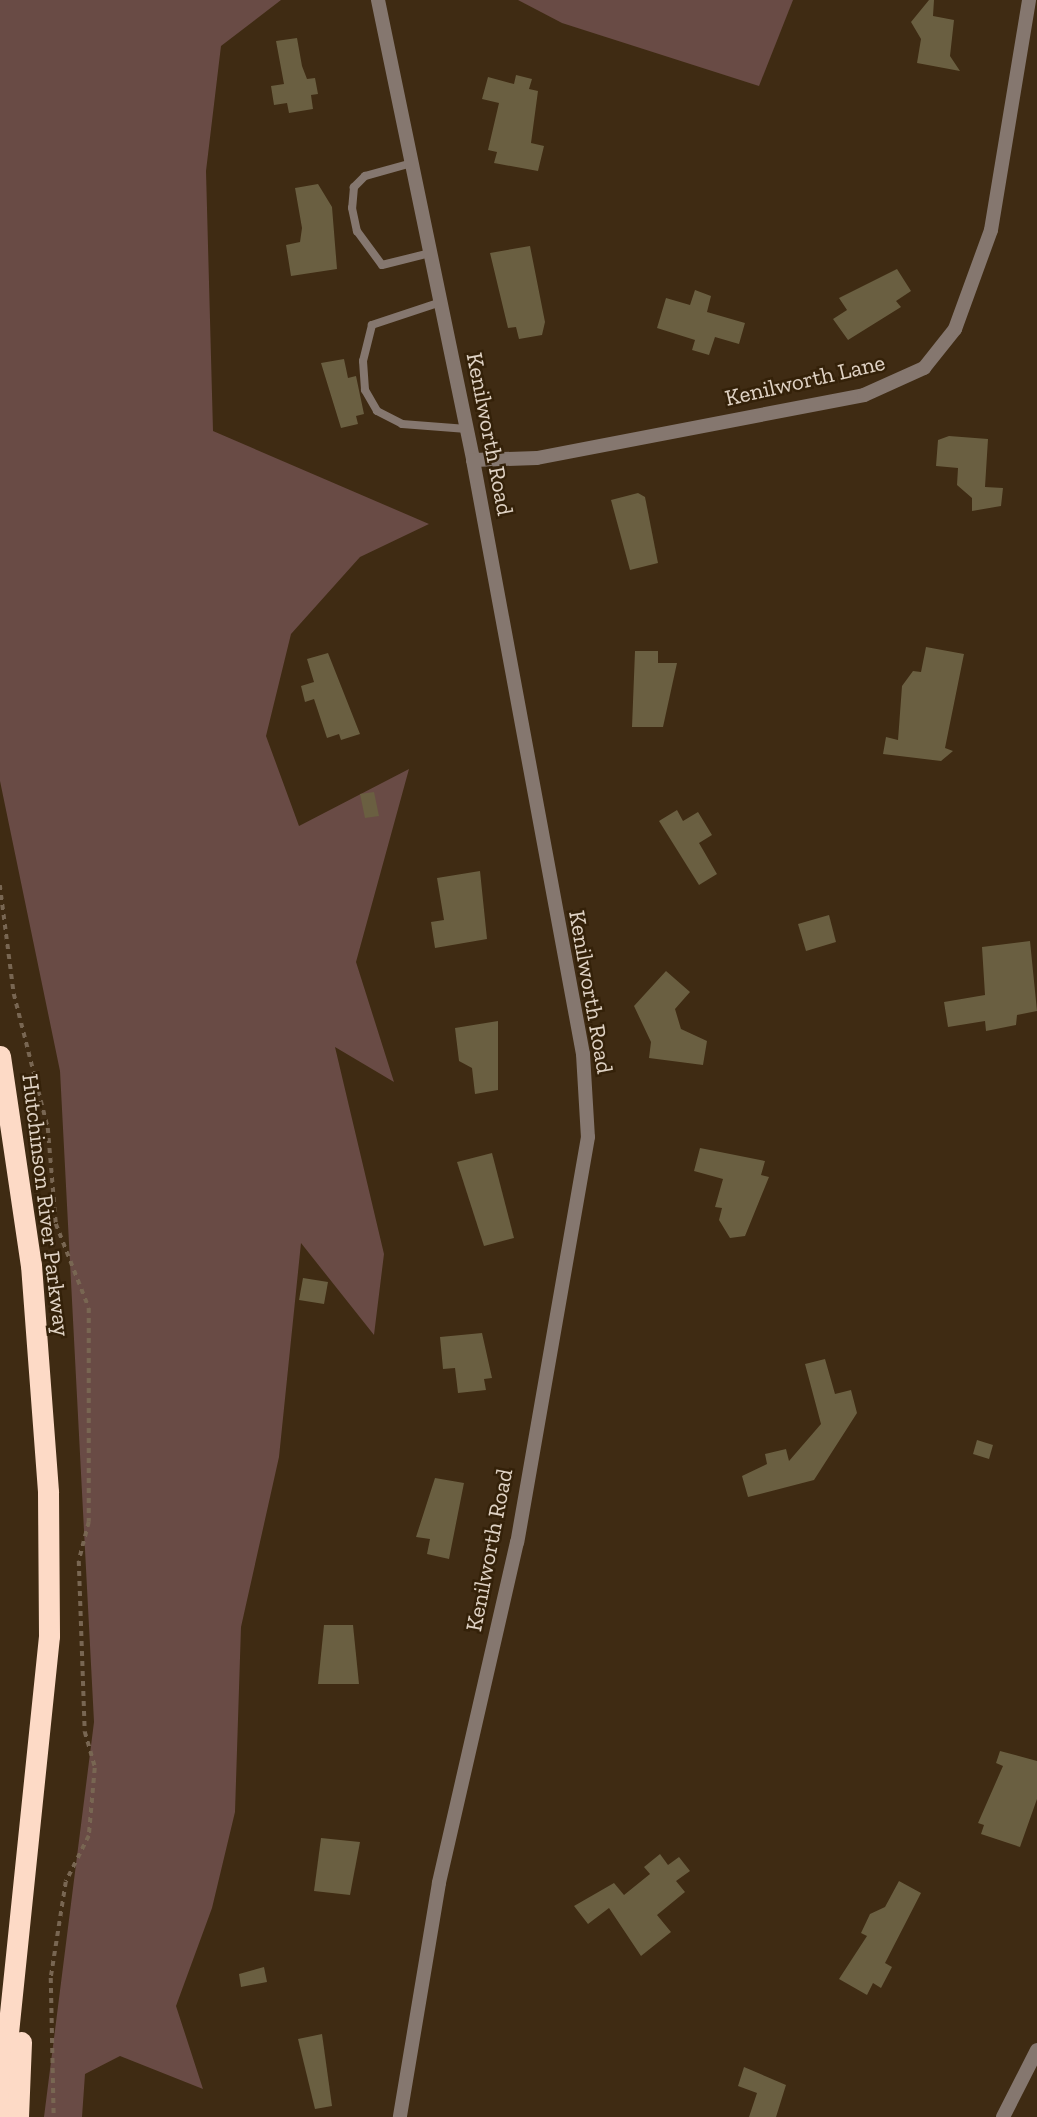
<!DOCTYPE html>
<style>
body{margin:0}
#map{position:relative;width:1037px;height:2117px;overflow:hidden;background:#3f2b13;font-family:"Zilla Slab",serif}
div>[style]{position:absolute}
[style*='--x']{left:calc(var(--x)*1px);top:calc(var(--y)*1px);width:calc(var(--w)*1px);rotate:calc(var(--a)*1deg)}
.green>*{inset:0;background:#694b45}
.building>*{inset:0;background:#6a5f41}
.path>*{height:3.5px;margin-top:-1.75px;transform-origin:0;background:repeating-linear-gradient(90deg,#786652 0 5px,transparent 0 10px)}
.service>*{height:8px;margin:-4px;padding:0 4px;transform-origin:4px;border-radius:4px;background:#85776f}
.minor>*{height:14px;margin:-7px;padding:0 7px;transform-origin:7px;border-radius:7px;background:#85776f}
.tertiary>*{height:14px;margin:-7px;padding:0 7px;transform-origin:7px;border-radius:7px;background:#85776f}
.motorway>*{height:21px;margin:-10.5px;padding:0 10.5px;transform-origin:10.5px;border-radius:10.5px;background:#fddac6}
span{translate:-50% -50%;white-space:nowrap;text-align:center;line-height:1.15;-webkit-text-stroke:5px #342109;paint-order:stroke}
.street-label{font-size:23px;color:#e0d3c5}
</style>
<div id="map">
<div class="green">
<i style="clip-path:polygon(0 0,281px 0,221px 46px,206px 171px,213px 431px,429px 524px,360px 557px,291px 634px,266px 736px,299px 826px,409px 769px,356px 962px,394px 1082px,335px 1047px,384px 1254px,374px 1335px,301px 1243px,279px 1457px,241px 1627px,235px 1812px,212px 1908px,176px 2006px,203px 2089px,120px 2056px,85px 2074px,82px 2117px,44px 2117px,94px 1722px,60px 1071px,0 781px)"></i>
<i style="clip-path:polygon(518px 0,793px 0,759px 86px,562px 23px)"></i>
</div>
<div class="building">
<i style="clip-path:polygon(929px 0,934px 0,933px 16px,954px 20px,950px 56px,960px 71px,917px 63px,921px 39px,911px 22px)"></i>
<i style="clip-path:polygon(297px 38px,302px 66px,307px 79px,315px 78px,318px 94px,311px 95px,313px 109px,289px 113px,287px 103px,274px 105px,271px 86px,284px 84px,276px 41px)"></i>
<i style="clip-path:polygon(516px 75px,532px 79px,529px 89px,538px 91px,531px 143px,544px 146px,538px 171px,494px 163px,497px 152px,488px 150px,499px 103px,482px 99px,488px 77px,514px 84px)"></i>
<i style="clip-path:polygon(318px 184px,332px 207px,337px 269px,291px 276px,286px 245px,300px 242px,302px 228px,295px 188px)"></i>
<i style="clip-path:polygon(530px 246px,545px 322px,542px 335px,519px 339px,516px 327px,508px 328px,490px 253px)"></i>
<i style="clip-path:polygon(897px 269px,911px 291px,896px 301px,901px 307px,848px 340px,833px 319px,847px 310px,839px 298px)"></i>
<i style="clip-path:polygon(695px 290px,711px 296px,707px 312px,745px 323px,739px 344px,715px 337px,709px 355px,692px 350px,695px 340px,657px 328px,666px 298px,690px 305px)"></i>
<i style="clip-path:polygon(344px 359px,348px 378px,356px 376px,364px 414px,356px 416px,358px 424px,341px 428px,321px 363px)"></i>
<i style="clip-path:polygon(949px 436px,988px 439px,985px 487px,1003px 488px,1001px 506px,972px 511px,972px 498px,957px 485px,958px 468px,936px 466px,938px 440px)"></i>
<i style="clip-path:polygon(638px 493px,645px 497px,658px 563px,630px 570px,611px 500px)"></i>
<i style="clip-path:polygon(926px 647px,964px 654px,945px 748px,953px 751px,941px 761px,883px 754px,886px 737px,898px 740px,902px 686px,913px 671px,921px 672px)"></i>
<i style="clip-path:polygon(635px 651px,658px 651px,658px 663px,677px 663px,663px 727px,632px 727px)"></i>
<i style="clip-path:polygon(328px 653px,360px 734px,341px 740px,339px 734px,327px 738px,314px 699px,305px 702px,301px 686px,314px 682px,307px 659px)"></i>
<i style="clip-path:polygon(374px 792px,379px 816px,365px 818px,360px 794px)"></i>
<i style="clip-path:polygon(677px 810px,683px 821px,698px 812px,712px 835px,699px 843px,717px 874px,699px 885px,659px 821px)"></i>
<i style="clip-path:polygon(480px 871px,487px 939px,435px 948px,431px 922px,444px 920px,437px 878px)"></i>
<i style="clip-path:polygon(829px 915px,836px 942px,806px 951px,798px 924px)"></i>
<i style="clip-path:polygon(1030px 941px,1037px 1011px,1017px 1015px,1016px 1025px,986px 1031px,985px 1021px,948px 1027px,944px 1002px,985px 995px,982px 947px)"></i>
<i style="clip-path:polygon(666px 971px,690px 992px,675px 1009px,681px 1029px,707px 1041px,703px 1065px,649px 1058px,651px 1042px,634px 1006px)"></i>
<i style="clip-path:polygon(498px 1021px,498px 1090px,475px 1094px,472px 1068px,459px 1061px,455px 1028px)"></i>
<i style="clip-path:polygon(700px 1148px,765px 1161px,761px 1175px,769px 1177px,745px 1236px,730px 1238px,719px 1220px,722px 1208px,715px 1207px,723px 1179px,694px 1171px)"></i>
<i style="clip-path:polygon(492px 1153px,514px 1238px,484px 1246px,457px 1162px)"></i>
<i style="clip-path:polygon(303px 1278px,328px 1282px,324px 1304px,299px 1300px)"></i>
<i style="clip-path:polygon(482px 1333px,492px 1378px,484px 1379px,486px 1390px,458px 1393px,455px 1368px,443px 1369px,440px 1337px)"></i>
<i style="clip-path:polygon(825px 1359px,835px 1394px,851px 1390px,857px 1413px,814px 1480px,748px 1497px,742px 1476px,767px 1464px,765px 1454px,786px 1449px,789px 1461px,821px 1424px,805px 1364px)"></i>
<i style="clip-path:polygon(977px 1440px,993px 1445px,989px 1459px,973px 1454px)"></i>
<i style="clip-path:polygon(435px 1478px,464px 1483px,449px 1559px,427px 1554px,430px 1539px,416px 1537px)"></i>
<i style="clip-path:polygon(324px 1625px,353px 1625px,359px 1684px,318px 1684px)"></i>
<i style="clip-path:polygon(1000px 1751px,1037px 1761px,1037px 1799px,1020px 1847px,981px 1834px,984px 1825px,978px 1823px,1003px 1766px,996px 1763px)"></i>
<i style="clip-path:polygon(321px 1838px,360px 1842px,350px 1895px,314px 1891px)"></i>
<i style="clip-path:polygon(660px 1854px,668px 1865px,679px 1857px,690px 1871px,676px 1881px,685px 1892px,657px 1915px,671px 1932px,641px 1956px,609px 1908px,588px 1924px,574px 1906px,614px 1883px,624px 1895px,650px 1874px,644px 1867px)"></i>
<i style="clip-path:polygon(899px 1881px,921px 1893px,885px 1963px,892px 1967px,881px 1988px,873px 1983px,867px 1995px,839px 1979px,867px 1936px,861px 1933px,870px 1914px,885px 1907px)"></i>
<i style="clip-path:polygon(264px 1967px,267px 1982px,241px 1987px,239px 1974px)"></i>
<i style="clip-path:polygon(322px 2034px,332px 2106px,315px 2109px,298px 2039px)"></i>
<i style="clip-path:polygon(744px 2067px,786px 2085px,776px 2117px,749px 2117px,757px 2093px,738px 2086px)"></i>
</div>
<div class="path">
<i style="--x:0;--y:885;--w:110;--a:82.7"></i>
<i style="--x:14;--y:994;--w:138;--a:75.8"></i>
<i style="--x:48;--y:1128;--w:96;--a:85.2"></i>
<i style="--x:56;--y:1224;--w:90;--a:68.6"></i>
<i style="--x:89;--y:1308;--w:214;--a:90"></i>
<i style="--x:89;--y:1522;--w:40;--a:104.4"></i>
<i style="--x:79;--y:1561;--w:171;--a:88"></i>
<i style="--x:85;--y:1732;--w:37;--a:74"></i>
<i style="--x:95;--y:1768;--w:68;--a:95"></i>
<i style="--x:89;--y:1836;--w:51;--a:116.6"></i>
<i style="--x:66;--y:1882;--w:97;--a:98.9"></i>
<i style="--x:51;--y:1978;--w:139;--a:88.8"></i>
</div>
<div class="service">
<i style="--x:412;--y:163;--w:49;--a:164.5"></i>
<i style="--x:365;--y:176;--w:16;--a:135"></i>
<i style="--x:354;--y:187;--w:21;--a:95"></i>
<i style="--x:352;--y:208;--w:24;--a:78"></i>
<i style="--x:357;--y:231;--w:42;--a:53.7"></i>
<i style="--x:382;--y:265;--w:49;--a:-14"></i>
<i style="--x:441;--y:302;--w:73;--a:161.6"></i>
<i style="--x:372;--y:325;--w:37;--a:104"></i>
<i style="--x:363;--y:361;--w:29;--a:86"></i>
<i style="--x:365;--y:390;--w:24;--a:60"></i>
<i style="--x:377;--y:411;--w:28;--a:27"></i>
<i style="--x:402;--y:424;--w:65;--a:4.4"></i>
</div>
<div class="minor">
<i style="--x:473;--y:460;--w:64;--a:-1.8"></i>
<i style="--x:537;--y:458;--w:333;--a:-10.9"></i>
<i style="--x:864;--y:395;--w:66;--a:-24.2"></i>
<i style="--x:924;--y:368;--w:50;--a:-51.5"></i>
<i style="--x:955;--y:329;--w:105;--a:-70"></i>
<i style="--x:991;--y:230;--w:233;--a:-80.6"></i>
</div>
<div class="tertiary">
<i style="--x:378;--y:0;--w:470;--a:78.3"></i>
<i style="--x:473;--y:460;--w:604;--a:79.51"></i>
<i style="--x:583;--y:1054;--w:83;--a:86.6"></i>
<i style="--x:588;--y:1137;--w:411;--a:99.9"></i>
<i style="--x:517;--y:1542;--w:350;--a:102.9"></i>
<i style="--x:439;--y:1883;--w:237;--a:99.5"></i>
<i style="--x:1003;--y:2117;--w:75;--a:-63.1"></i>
</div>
<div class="motorway">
<i style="--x:0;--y:1056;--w:211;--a:81.6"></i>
<i style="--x:31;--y:1265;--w:228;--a:85.7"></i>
<i style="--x:48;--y:1492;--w:144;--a:89.6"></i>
<i style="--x:49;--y:1636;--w:480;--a:95.9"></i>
<i style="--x:18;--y:2117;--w:75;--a:-87.7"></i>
</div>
<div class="street-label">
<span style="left:805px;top:380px;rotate:-13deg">Kenilworth Lane</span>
<span style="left:490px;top:434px;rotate:79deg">Kenilworth Road</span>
<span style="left:591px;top:992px;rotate:80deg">Kenilworth Road</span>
<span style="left:46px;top:1205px;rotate:83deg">Hutchinson River Parkway</span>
<span style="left:489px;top:1550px;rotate:-79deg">Kenilworth Road</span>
</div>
</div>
